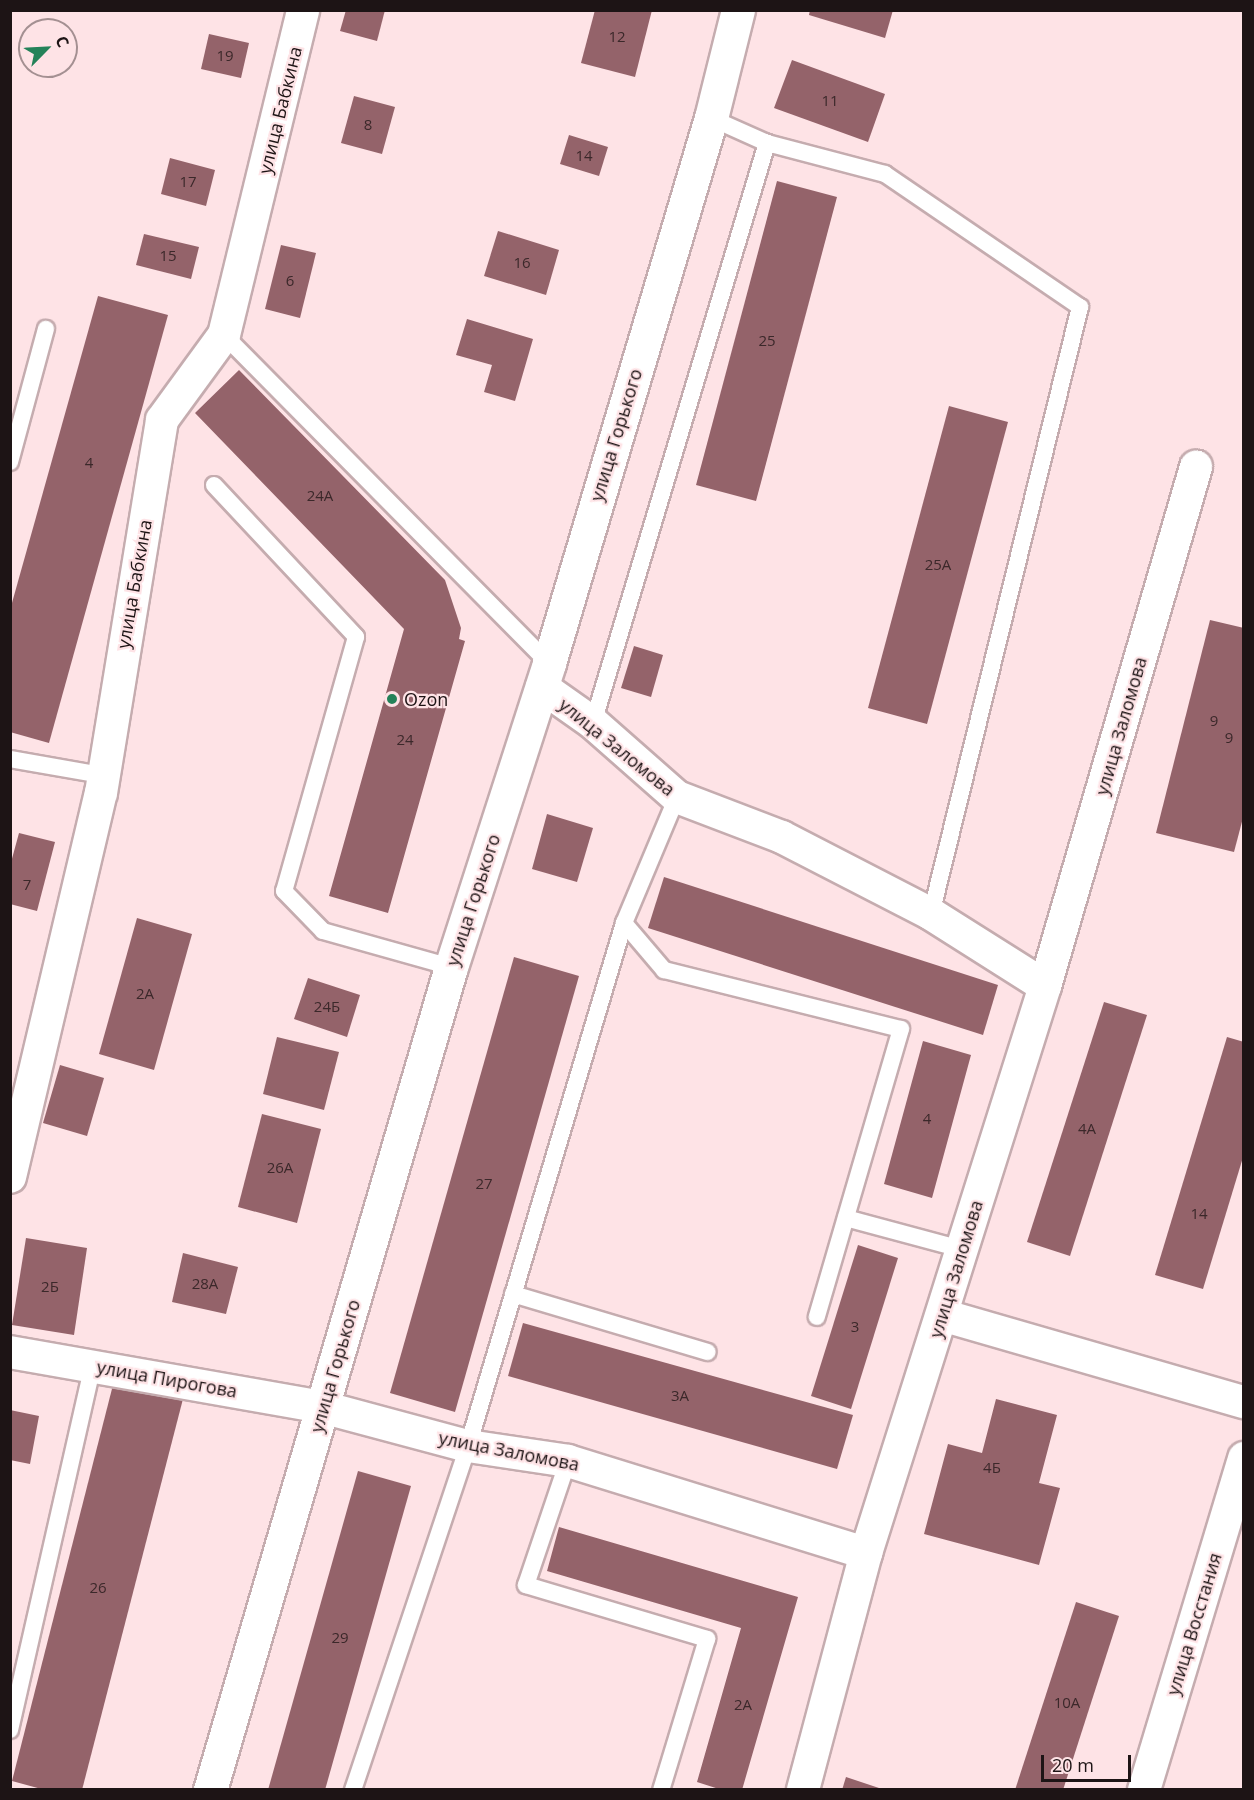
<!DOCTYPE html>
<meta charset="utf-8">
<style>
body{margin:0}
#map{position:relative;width:1254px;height:1800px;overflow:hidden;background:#fee3e6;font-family:"Open Sans",sans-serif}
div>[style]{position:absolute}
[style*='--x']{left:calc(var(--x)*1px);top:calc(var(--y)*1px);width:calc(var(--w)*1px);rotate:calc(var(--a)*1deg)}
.building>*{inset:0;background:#94636a}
.roads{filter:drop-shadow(2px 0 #c5acaf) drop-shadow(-2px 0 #c5acaf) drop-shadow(0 2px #c5acaf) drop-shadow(0 -2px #c5acaf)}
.service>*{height:16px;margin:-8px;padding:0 8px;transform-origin:8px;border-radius:8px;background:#fff}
.minor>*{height:32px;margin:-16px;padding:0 16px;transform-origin:16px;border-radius:16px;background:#fff}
.tertiary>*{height:33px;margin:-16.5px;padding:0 16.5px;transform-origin:16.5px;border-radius:16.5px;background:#fff}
.dots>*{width:16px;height:16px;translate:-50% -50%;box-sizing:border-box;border:3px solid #fee3e6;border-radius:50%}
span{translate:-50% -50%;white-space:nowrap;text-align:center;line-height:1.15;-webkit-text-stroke:4.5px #fee3e6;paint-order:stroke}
.number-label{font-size:15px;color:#3b282a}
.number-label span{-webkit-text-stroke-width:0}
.street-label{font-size:18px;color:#1d1415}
.poi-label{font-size:18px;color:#1d1415}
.left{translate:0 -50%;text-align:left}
.frame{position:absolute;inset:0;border:12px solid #1d1415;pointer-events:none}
.north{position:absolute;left:18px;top:18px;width:60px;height:60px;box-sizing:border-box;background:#fee3e6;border:2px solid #a49092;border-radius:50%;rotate:66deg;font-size:16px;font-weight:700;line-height:24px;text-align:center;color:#1d1415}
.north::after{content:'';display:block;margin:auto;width:21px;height:27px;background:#248259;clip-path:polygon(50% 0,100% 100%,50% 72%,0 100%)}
.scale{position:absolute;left:1041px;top:1755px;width:90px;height:27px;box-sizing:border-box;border:3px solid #1d1415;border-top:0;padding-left:8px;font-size:18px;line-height:21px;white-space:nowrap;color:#1d1415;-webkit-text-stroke:4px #fee3e6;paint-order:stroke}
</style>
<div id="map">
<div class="building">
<i style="clip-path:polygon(346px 10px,385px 10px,377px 41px,340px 31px)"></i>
<i style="clip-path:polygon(595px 10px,652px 10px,635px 77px,581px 63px)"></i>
<i style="clip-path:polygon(810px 10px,893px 10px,885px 38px,809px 15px)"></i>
<i style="clip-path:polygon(209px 34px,249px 43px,241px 78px,201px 69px)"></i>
<i style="clip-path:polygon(792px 60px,885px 94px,868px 142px,774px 108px)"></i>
<i style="clip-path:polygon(354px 96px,395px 107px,382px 154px,341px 143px)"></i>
<i style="clip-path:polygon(569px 135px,608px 147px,599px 176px,560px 164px)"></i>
<i style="clip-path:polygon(170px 158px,215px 170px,206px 206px,161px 194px)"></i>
<i style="clip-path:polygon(777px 181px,837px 197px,756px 501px,696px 485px)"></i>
<i style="clip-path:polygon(498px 231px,559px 250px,546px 295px,484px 276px)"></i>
<i style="clip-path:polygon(144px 234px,199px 247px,191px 279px,136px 265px)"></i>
<i style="clip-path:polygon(281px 245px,316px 253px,300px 318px,265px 309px)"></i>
<i style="clip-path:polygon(98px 296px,168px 315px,49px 743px,10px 732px,10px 610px)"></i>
<i style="clip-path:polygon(467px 319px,533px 339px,515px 401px,484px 392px,492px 365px,456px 355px)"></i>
<i style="clip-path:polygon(239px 370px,445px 580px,461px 628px,459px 639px,465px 641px,388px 913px,329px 896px,404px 629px,195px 413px)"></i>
<i style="clip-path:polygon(949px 406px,1008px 422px,927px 724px,868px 708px)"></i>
<i style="clip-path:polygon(1210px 620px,1244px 628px,1244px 814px,1234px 852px,1156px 833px)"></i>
<i style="clip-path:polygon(634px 646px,663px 655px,651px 697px,621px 688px)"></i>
<i style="clip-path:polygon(547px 814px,593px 828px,577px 882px,532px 869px)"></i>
<i style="clip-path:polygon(19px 833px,55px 842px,37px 911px,10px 904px,10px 866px)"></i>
<i style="clip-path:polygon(664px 877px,998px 985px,983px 1035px,648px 928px)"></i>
<i style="clip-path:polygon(137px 918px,192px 934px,154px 1070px,99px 1054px)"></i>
<i style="clip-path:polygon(514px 957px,579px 976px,455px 1412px,390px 1393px)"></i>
<i style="clip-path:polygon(308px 978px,360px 995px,347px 1037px,294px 1019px)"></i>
<i style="clip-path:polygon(1104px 1002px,1147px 1015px,1070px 1256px,1027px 1242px)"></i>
<i style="clip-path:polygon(277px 1037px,339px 1052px,324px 1110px,263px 1094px)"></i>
<i style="clip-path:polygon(1227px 1037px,1244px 1042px,1244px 1154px,1203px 1289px,1155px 1275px)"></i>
<i style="clip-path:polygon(923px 1041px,971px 1055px,932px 1198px,884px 1184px)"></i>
<i style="clip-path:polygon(60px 1065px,104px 1078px,87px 1136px,43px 1123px)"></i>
<i style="clip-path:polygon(262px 1114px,321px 1129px,297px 1223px,238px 1207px)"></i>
<i style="clip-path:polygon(26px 1238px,87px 1248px,74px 1335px,12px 1325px)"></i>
<i style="clip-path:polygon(858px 1245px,898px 1258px,851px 1409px,811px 1396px)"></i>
<i style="clip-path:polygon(183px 1253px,238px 1267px,226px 1314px,172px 1302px)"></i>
<i style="clip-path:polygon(523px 1323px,853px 1415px,837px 1469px,508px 1376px)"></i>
<i style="clip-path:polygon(115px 1377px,184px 1395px,82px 1790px,45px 1790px,12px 1781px)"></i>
<i style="clip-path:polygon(996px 1399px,1057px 1415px,1039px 1483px,1060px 1488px,1039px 1565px,924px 1534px,948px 1444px,982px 1453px)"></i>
<i style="clip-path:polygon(10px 1410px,39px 1416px,30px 1464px,10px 1460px)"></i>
<i style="clip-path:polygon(358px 1471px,411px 1486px,325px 1790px,268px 1790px)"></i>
<i style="clip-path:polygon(559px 1527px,798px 1597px,742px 1790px,722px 1790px,697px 1782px,741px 1628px,547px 1571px)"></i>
<i style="clip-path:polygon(1076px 1602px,1119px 1616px,1063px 1790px,1015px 1790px)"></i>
<i style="clip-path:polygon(846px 1777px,882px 1789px,882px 1790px,842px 1790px)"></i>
</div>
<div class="roads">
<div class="service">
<i style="--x:711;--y:118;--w:61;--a:24.1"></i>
<i style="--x:767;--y:143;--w:122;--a:14.7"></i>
<i style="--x:885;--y:174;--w:236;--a:34.3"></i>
<i style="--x:1080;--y:307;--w:625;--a:103.79"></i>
<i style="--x:224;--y:335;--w:462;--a:45.3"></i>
<i style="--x:10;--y:462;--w:138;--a:-74.9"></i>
<i style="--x:214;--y:485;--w:208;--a:46.9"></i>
<i style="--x:356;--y:637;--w:264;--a:105.8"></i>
<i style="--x:284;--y:891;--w:56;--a:45.7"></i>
<i style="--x:323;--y:931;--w:133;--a:15.7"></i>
<i style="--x:593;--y:723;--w:606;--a:-73.3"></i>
<i style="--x:10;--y:759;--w:92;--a:10"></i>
<i style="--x:624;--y:923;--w:62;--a:49.6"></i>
<i style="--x:664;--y:970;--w:244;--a:14"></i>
<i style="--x:901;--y:1029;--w:300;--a:106.3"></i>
<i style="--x:846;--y:1218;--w:119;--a:15.1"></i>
<i style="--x:513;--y:1294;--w:203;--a:16.6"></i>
<i style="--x:568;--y:1461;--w:131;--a:108.7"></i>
<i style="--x:526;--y:1585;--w:189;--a:16.6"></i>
<i style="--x:707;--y:1639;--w:158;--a:106.9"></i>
<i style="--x:10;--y:1730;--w:373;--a:-77.2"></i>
<i style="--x:353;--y:1790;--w:363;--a:-71.5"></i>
<i style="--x:468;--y:1446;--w:546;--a:-73.39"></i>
<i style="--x:624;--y:923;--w:137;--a:-67.2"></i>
</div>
<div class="minor">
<i style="--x:542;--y:687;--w:62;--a:35.2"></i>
<i style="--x:593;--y:723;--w:112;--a:41.4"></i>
<i style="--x:677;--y:797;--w:112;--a:20.9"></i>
<i style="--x:782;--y:837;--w:168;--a:27.3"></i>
<i style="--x:931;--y:914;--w:135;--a:32.3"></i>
<i style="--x:1045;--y:986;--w:595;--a:107.52"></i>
<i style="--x:866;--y:1553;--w:245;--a:104.9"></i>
<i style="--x:1045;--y:986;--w:541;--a:-73.78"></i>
<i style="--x:10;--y:1177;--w:395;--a:-76.7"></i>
<i style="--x:101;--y:793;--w:378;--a:-80.7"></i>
<i style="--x:162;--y:420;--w:105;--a:-53.9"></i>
<i style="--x:224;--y:335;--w:334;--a:-76.3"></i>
<i style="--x:942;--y:1315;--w:314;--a:16.1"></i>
<i style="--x:10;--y:1352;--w:317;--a:10"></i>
<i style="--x:322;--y:1407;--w:151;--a:15"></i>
<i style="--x:468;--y:1446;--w:101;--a:8.5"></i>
<i style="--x:568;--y:1461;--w:312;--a:17.2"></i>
<i style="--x:1144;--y:1790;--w:347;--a:-73.2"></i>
</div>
<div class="tertiary">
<i style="--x:210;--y:1790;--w:858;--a:-73.68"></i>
<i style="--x:451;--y:967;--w:319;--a:-72.1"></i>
<i style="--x:549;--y:663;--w:569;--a:-73.45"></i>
<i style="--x:711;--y:118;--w:111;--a:-76"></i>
</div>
</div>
<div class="dots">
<i style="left:392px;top:699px;background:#248259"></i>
</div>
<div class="number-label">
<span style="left:617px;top:37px">12</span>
<span style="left:225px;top:56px">19</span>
<span style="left:830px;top:101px">11</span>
<span style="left:368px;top:125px">8</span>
<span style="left:584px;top:156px">14</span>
<span style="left:188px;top:182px">17</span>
<span style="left:168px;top:256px">15</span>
<span style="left:522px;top:263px">16</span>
<span style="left:290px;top:281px">6</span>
<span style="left:767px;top:341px">25</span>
<span style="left:89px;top:463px">4</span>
<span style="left:320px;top:496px">24А</span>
<span style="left:938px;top:565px">25А</span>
<span style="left:1214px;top:721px">9</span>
<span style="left:1229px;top:738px">9</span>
<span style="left:405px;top:740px">24</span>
<span style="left:27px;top:885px">7</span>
<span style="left:145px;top:994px">2А</span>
<span style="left:327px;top:1007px">24Б</span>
<span style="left:927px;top:1119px">4</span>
<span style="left:1087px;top:1129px">4А</span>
<span style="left:280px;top:1168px">26А</span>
<span style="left:484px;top:1184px">27</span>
<span style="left:1199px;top:1214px">14</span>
<span style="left:205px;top:1284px">28А</span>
<span style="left:50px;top:1287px">2Б</span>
<span style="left:855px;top:1327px">3</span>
<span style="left:680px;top:1396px">3А</span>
<span style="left:992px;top:1468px">4Б</span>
<span style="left:98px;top:1588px">26</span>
<span style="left:340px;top:1638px">29</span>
<span style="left:1067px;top:1703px">10А</span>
<span style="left:743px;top:1705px">2А</span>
</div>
<div class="street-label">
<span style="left:280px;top:110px;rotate:-76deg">улица Бабкина</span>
<span style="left:616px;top:435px;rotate:-73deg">улица Горького</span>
<span style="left:134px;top:584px;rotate:-80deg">улица Бабкина</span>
<span style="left:1121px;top:726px;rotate:-74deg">улица Заломова</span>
<span style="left:617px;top:747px;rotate:39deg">улица Заломова</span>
<span style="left:473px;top:900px;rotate:-72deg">улица Горького</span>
<span style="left:956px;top:1269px;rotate:-73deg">улица Заломова</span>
<span style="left:335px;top:1366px;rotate:-74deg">улица Горького</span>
<span style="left:167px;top:1379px;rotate:10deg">улица Пирогова</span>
<span style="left:509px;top:1451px;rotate:11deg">улица Заломова</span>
<span style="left:1194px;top:1624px;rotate:-73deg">улица Восстания</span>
</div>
<div class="poi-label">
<span class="left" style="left:404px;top:699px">Ozon</span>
</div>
<div class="frame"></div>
<div class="north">С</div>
<div class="scale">20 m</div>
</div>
